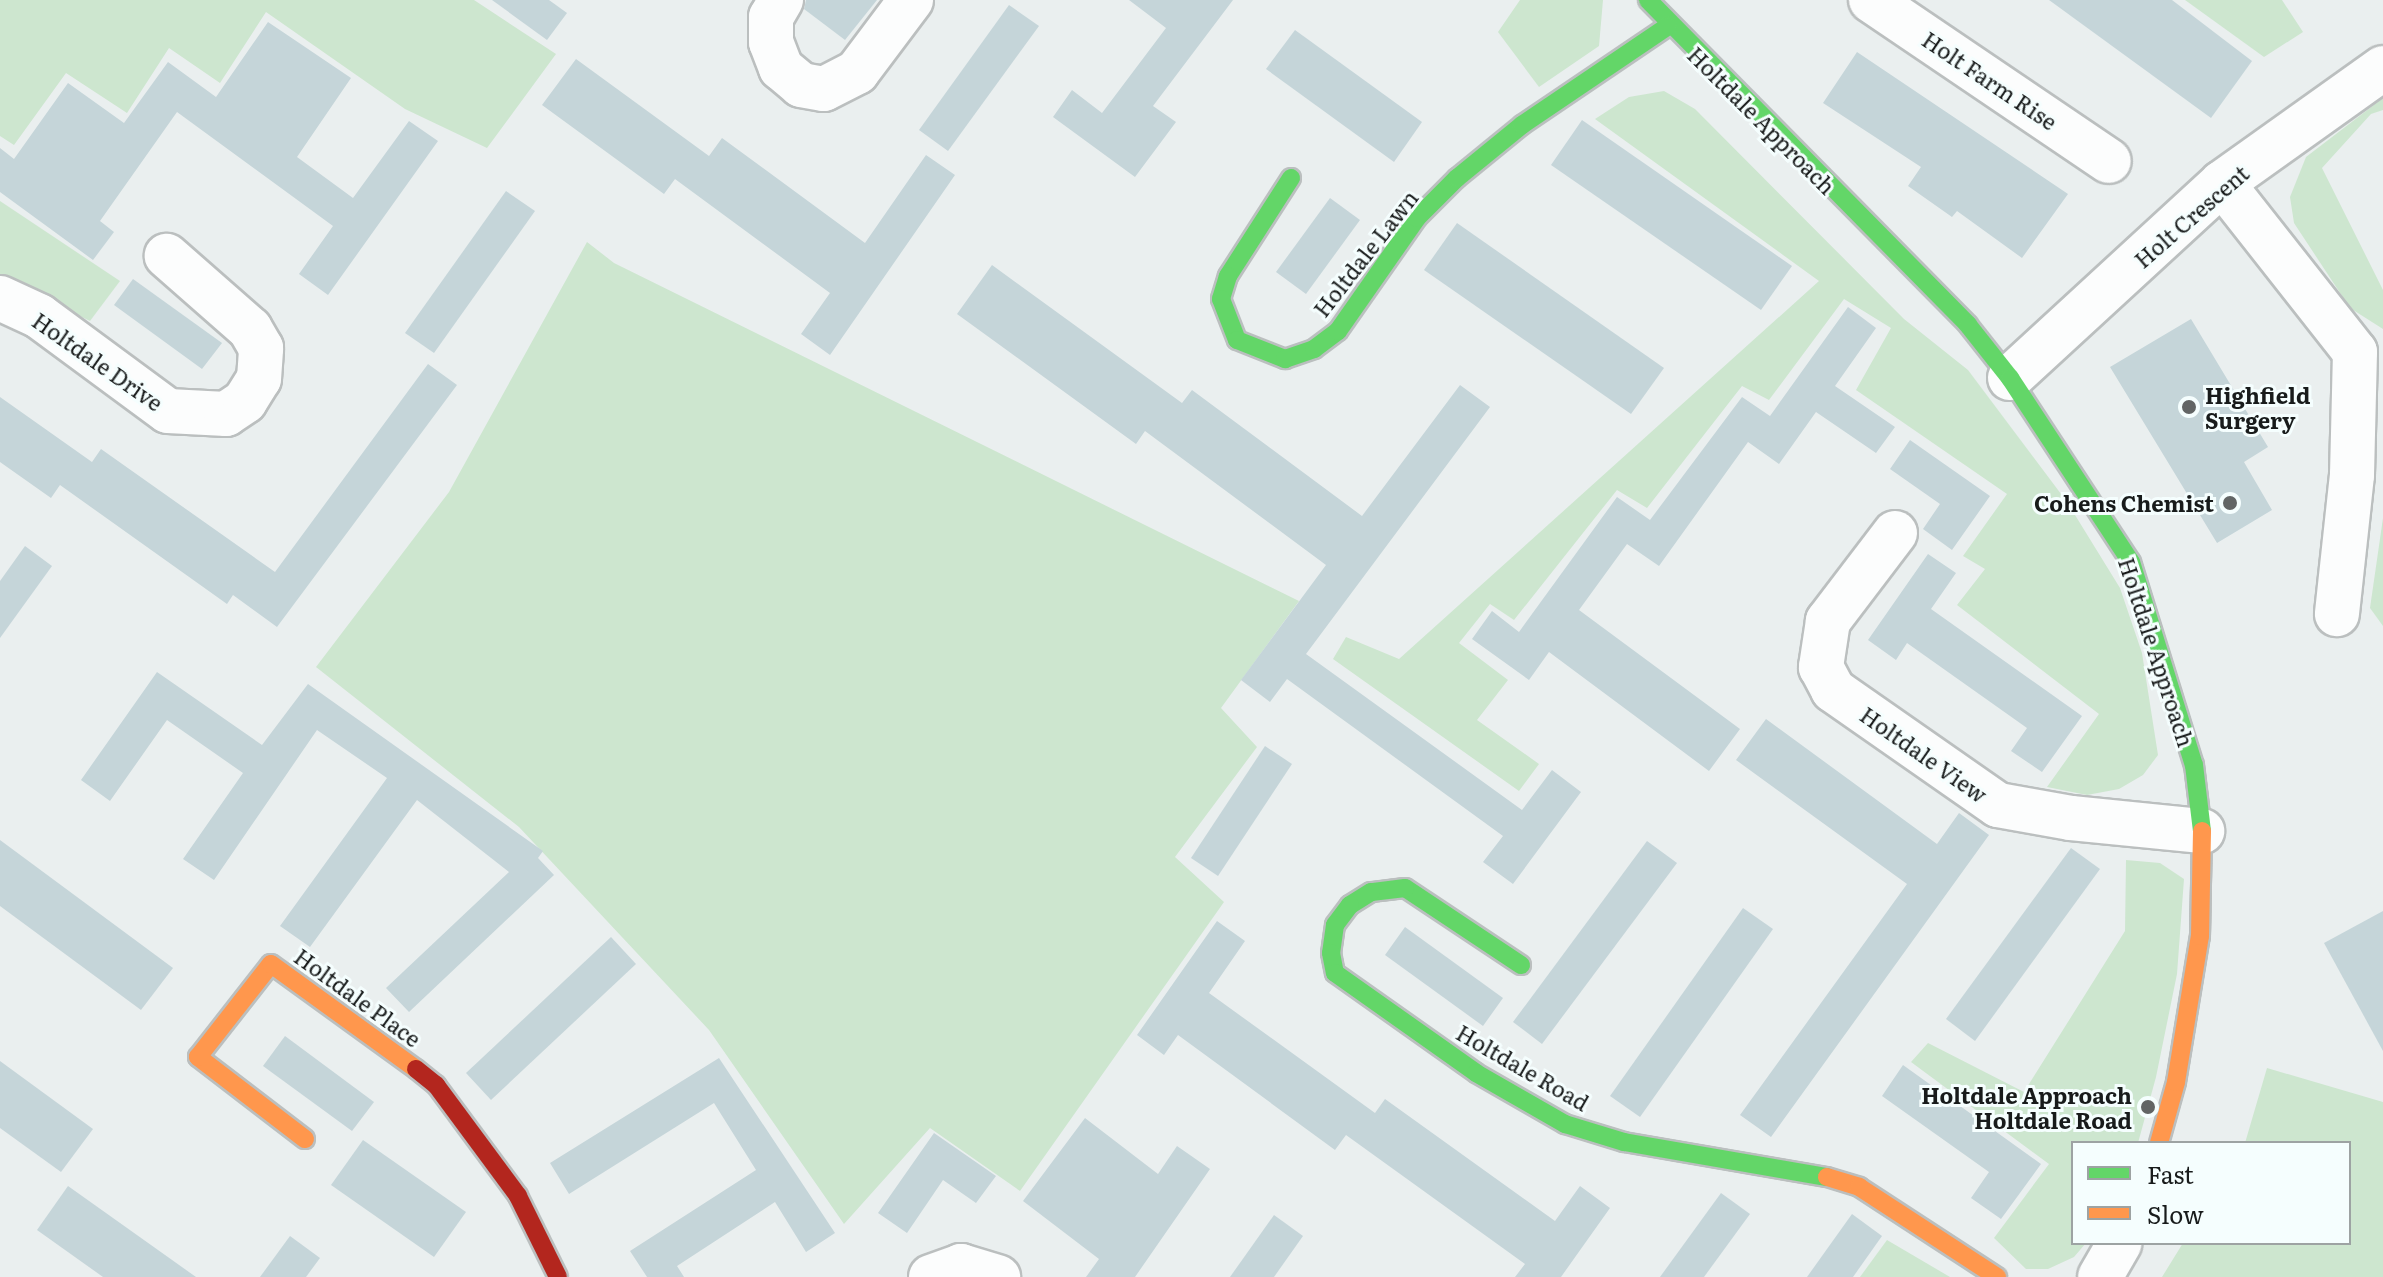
<!DOCTYPE html>
<style>
body{margin:0}
#map{position:relative;width:2383px;height:1277px;overflow:hidden;background:#eaefef;font-family:Literata,serif}
div>[style]{position:absolute}
[style*='--x']{left:calc(var(--x)*1px);top:calc(var(--y)*1px);width:calc(var(--w)*1px);rotate:calc(var(--a)*1deg)}
.green>*{inset:0;background:#cde6cf}
.building>*{inset:0;background:#c5d5d9}
.roads{filter:drop-shadow(2px 0 #bbbfbf) drop-shadow(-2px 0 #bbbfbf) drop-shadow(0 2px #bbbfbf) drop-shadow(0 -2px #bbbfbf)}
.street>*{height:44px;margin:-22px;padding:0 22px;transform-origin:22px;border-radius:22px;background:#fcfdfd}
.fast>*{height:18px;margin:-9px;padding:0 9px;transform-origin:9px;border-radius:9px;background:#63d668}
.slow>*{height:18px;margin:-9px;padding:0 9px;transform-origin:9px;border-radius:9px;background:#ff974d}
.jam>*{height:18px;margin:-9px;padding:0 9px;transform-origin:9px;border-radius:9px;background:#b3261e}
.dots>*{width:22px;height:22px;translate:-50% -50%;box-sizing:border-box;border:4px solid #f5fefe;border-radius:50%}
span{translate:-50% -50%;white-space:nowrap;text-align:center;line-height:1.15;-webkit-text-stroke:6px #f5fefe;paint-order:stroke}
.street-label{font-size:22px;color:#181b1b}
.poi-label{font-size:22px;color:#181b1b;font-weight:700}
.left{translate:0 -50%;text-align:left}
.right{translate:-100% -50%;text-align:right}
.legend{position:absolute;left:2071px;top:1141px;width:280px;height:104px;box-sizing:border-box;background:#f5fefe;border:2px solid #9da3a3;margin:0;padding:10px 14px;list-style:none;font-size:24px;color:#181b1b}
.legend li{display:flex;align-items:center;gap:16px;height:40px}
.legend b{width:40px;border:2px solid #9da3a3}
</style>
<div id="map">
<div class="green">
<i style="clip-path:polygon(0 0,474px 0,556px 54px,487px 148px,405px 109px,266px 12px,220px 83px,169px 48px,127px 113px,66px 73px,14px 145px,0 136px)"></i>
<i style="clip-path:polygon(1520px 0,1603px 0,1599px 46px,1539px 87px,1498px 32px)"></i>
<i style="clip-path:polygon(2185px 0,2282px 0,2303px 32px,2264px 57px)"></i>
<i style="clip-path:polygon(1664px 91px,1695px 109px,1904px 319px,1968px 370px,2067px 502px,2120px 588px,2142px 653px,2158px 755px,2143px 775px,2119px 789px,2087px 795px,2047px 787px,2099px 714px,1957px 605px,1985px 569px,1963px 556px,2007px 494px,1856px 390px,1891px 328px,1844px 299px,1769px 400px,1742px 386px,1647px 508px,1617px 490px,1514px 620px,1490px 604px,1459px 643px,1508px 680px,1477px 720px,1539px 764px,1519px 791px,1333px 659px,1346px 637px,1399px 659px,1819px 281px,1595px 119px,1629px 97px)"></i>
<i style="clip-path:polygon(2383px 98px,2383px 110px,2371px 114px,2322px 168px,2383px 290px,2383px 329px,2350px 308px,2294px 223px,2290px 197px,2306px 157px)"></i>
<i style="clip-path:polygon(0 201px,120px 281px,90px 321px,0 277px)"></i>
<i style="clip-path:polygon(587px 242px,614px 263px,1299px 601px,1221px 708px,1257px 747px,1175px 857px,1224px 902px,1020px 1191px,930px 1128px,844px 1224px,709px 1030px,519px 827px,316px 667px,449px 492px)"></i>
<i style="clip-path:polygon(2383px 518px,2383px 626px,2370px 608px)"></i>
<i style="clip-path:polygon(2126px 860px,2160px 863px,2184px 879px,2177px 974px,2156px 1077px,2138px 1143px,2073px 1143px,2073px 1243px,2086px 1243px,2074px 1257px,2048px 1269px,2026px 1269px,1994px 1238px,2049px 1164px,1911px 1062px,1928px 1043px,2024px 1092px,2125px 931px)"></i>
<i style="clip-path:polygon(2267px 1068px,2383px 1102px,2383px 1277px,2162px 1277px,2183px 1243px,2349px 1243px,2349px 1143px,2245px 1143px)"></i>
<i style="clip-path:polygon(1887px 1240px,1950px 1277px,1860px 1277px)"></i>
</div>
<div class="building">
<i style="clip-path:polygon(492px 0,549px 0,567px 13px,547px 40px)"></i>
<i style="clip-path:polygon(806px 0,877px 0,845px 40px,804px 9px)"></i>
<i style="clip-path:polygon(1129px 0,1233px 0,1153px 106px,1176px 122px,1135px 177px,1053px 117px,1072px 90px,1102px 113px,1166px 28px)"></i>
<i style="clip-path:polygon(2049px 0,2172px 0,2252px 61px,2211px 118px)"></i>
<i style="clip-path:polygon(1009px 5px,1039px 26px,948px 151px,919px 130px)"></i>
<i style="clip-path:polygon(268px 22px,351px 78px,297px 157px,353px 198px,409px 121px,438px 141px,328px 295px,299px 274px,333px 226px,177px 112px,100px 221px,114px 232px,93px 260px,0 192px,0 148px,14px 159px,68px 83px,124px 123px,168px 62px,216px 97px)"></i>
<i style="clip-path:polygon(1295px 30px,1422px 122px,1394px 162px,1266px 69px)"></i>
<i style="clip-path:polygon(1857px 52px,2068px 194px,2022px 258px,1957px 211px,1952px 217px,1908px 186px,1921px 167px,1823px 103px)"></i>
<i style="clip-path:polygon(576px 59px,709px 156px,722px 138px,865px 243px,926px 155px,955px 175px,830px 355px,801px 334px,830px 293px,675px 179px,664px 194px,542px 105px)"></i>
<i style="clip-path:polygon(1582px 120px,1792px 266px,1761px 310px,1551px 165px)"></i>
<i style="clip-path:polygon(506px 191px,535px 211px,434px 353px,405px 333px)"></i>
<i style="clip-path:polygon(1330px 198px,1360px 220px,1306px 294px,1276px 272px)"></i>
<i style="clip-path:polygon(1457px 223px,1664px 368px,1631px 414px,1424px 270px)"></i>
<i style="clip-path:polygon(992px 265px,1182px 403px,1192px 390px,1362px 516px,1460px 385px,1490px 407px,1306px 654px,1522px 810px,1552px 770px,1581px 792px,1513px 884px,1483px 862px,1503px 836px,1287px 679px,1270px 702px,1241px 680px,1326px 565px,1145px 431px,1136px 444px,957px 314px)"></i>
<i style="clip-path:polygon(133px 279px,222px 343px,202px 369px,114px 305px)"></i>
<i style="clip-path:polygon(1848px 307px,1876px 328px,1835px 386px,1895px 427px,1876px 453px,1816px 412px,1779px 464px,1748px 442px,1659px 566px,1627px 544px,1579px 610px,1740px 729px,1709px 771px,1549px 652px,1529px 680px,1472px 639px,1492px 611px,1519px 632px,1617px 497px,1650px 520px,1742px 397px,1770px 416px)"></i>
<i style="clip-path:polygon(2191px 319px,2268px 447px,2244px 462px,2272px 510px,2217px 543px,2110px 367px)"></i>
<i style="clip-path:polygon(428px 364px,457px 385px,277px 627px,233px 595px,227px 604px,60px 485px,51px 498px,0 462px,0 397px,92px 462px,101px 449px,275px 572px)"></i>
<i style="clip-path:polygon(1910px 440px,1990px 496px,1952px 550px,1923px 529px,1940px 504px,1890px 469px)"></i>
<i style="clip-path:polygon(25px 546px,52px 566px,0 638px,0 581px)"></i>
<i style="clip-path:polygon(1928px 554px,1956px 573px,1931px 609px,2082px 716px,2042px 772px,2011px 751px,2027px 728px,1907px 643px,1896px 660px,1868px 640px)"></i>
<i style="clip-path:polygon(157px 672px,262px 745px,308px 684px,543px 851px,538px 858px,554px 875px,409px 1012px,386px 988px,509px 872px,417px 800px,310px 947px,280px 926px,387px 778px,317px 730px,214px 880px,183px 859px,243px 773px,167px 720px,110px 801px,81px 780px)"></i>
<i style="clip-path:polygon(1766px 719px,1937px 844px,1959px 813px,1989px 835px,1771px 1137px,1740px 1115px,1907px 884px,1736px 760px)"></i>
<i style="clip-path:polygon(1265px 746px,1292px 764px,1218px 876px,1191px 858px)"></i>
<i style="clip-path:polygon(0 840px,173px 968px,141px 1010px,0 906px)"></i>
<i style="clip-path:polygon(1647px 841px,1677px 863px,1542px 1044px,1513px 1022px)"></i>
<i style="clip-path:polygon(2071px 848px,2100px 869px,1975px 1041px,1946px 1019px)"></i>
<i style="clip-path:polygon(1743px 908px,1773px 929px,1640px 1117px,1610px 1096px)"></i>
<i style="clip-path:polygon(2383px 911px,2383px 1051px,2324px 943px)"></i>
<i style="clip-path:polygon(1217px 921px,1245px 941px,1209px 993px,1375px 1113px,1385px 1099px,1555px 1221px,1580px 1186px,1610px 1208px,1561px 1277px,1515px 1277px,1525px 1264px,1346px 1135px,1335px 1150px,1178px 1035px,1164px 1055px,1137px 1035px)"></i>
<i style="clip-path:polygon(1405px 927px,1503px 998px,1483px 1026px,1385px 955px)"></i>
<i style="clip-path:polygon(611px 937px,636px 964px,491px 1100px,466px 1073px)"></i>
<i style="clip-path:polygon(285px 1036px,374px 1102px,352px 1131px,263px 1066px)"></i>
<i style="clip-path:polygon(719px 1058px,835px 1233px,806px 1252px,775px 1202px,677px 1266px,684px 1277px,647px 1277px,630px 1251px,756px 1170px,714px 1103px,569px 1194px,550px 1163px)"></i>
<i style="clip-path:polygon(0 1061px,93px 1129px,61px 1172px,0 1128px)"></i>
<i style="clip-path:polygon(1903px 1065px,2041px 1164px,2001px 1219px,1971px 1198px,1989px 1172px,1882px 1096px)"></i>
<i style="clip-path:polygon(1085px 1118px,1158px 1174px,1177px 1146px,1210px 1169px,1135px 1277px,1086px 1277px,1099px 1259px,1023px 1201px)"></i>
<i style="clip-path:polygon(934px 1133px,996px 1176px,976px 1203px,943px 1180px,907px 1233px,878px 1213px)"></i>
<i style="clip-path:polygon(363px 1140px,466px 1212px,434px 1257px,331px 1185px)"></i>
<i style="clip-path:polygon(68px 1186px,196px 1277px,103px 1277px,37px 1230px)"></i>
<i style="clip-path:polygon(1721px 1193px,1750px 1214px,1704px 1277px,1660px 1277px)"></i>
<i style="clip-path:polygon(1852px 1214px,1882px 1236px,1853px 1277px,1807px 1277px)"></i>
<i style="clip-path:polygon(1274px 1215px,1303px 1236px,1274px 1277px,1230px 1277px)"></i>
<i style="clip-path:polygon(290px 1236px,320px 1258px,306px 1277px,260px 1277px)"></i>
</div>
<div class="roads">
<div class="street">
<i style="--x:781;--y:0;--w:20;--a:120"></i>
<i style="--x:771;--y:17;--w:25;--a:90"></i>
<i style="--x:771;--y:42;--w:28;--a:69"></i>
<i style="--x:781;--y:68;--w:26;--a:40"></i>
<i style="--x:801;--y:85;--w:23;--a:10"></i>
<i style="--x:824;--y:89;--w:37;--a:-27"></i>
<i style="--x:857;--y:72;--w:90;--a:-53.1"></i>
<i style="--x:1871;--y:0;--w:287;--a:34.1"></i>
<i style="--x:2222;--y:183;--w:215;--a:51.8"></i>
<i style="--x:2355;--y:352;--w:123;--a:91.4"></i>
<i style="--x:2352;--y:475;--w:140;--a:96.2"></i>
<i style="--x:0;--y:298;--w:43;--a:24.8"></i>
<i style="--x:39;--y:316;--w:160;--a:36.4"></i>
<i style="--x:168;--y:411;--w:58;--a:3"></i>
<i style="--x:226;--y:414;--w:23;--a:-34"></i>
<i style="--x:245;--y:401;--w:26;--a:-58"></i>
<i style="--x:259;--y:379;--w:31;--a:-86"></i>
<i style="--x:261;--y:348;--w:22;--a:-120"></i>
<i style="--x:250;--y:329;--w:111;--a:-138.7"></i>
<i style="--x:2010;--y:378;--w:288;--a:-42.6"></i>
<i style="--x:2222;--y:183;--w:198;--a:-35.5"></i>
<i style="--x:1895;--y:533;--w:111;--a:127.3"></i>
<i style="--x:1828;--y:621;--w:47;--a:98.7"></i>
<i style="--x:1821;--y:667;--w:26;--a:62"></i>
<i style="--x:1833;--y:690;--w:201;--a:34.9"></i>
<i style="--x:1998;--y:805;--w:74;--a:10.1"></i>
<i style="--x:2071;--y:818;--w:132;--a:5.7"></i>
<i style="--x:931;--y:1277;--w:32;--a:-20"></i>
<i style="--x:961;--y:1266;--w:39;--a:17"></i>
<i style="--x:2100;--y:1277;--w:39;--a:-60"></i>
</div>
<div class="fast">
<i style="--x:1648;--y:0;--w:456;--a:45.4"></i>
<i style="--x:1968;--y:325;--w:68;--a:51.6"></i>
<i style="--x:2010;--y:378;--w:220;--a:56.7"></i>
<i style="--x:2131;--y:562;--w:213;--a:72.8"></i>
<i style="--x:2194;--y:765;--w:66;--a:83.1"></i>
<i style="--x:1291;--y:178;--w:117;--a:122.7"></i>
<i style="--x:1228;--y:276;--w:24;--a:107"></i>
<i style="--x:1221;--y:299;--w:44;--a:68.7"></i>
<i style="--x:1237;--y:340;--w:52;--a:21.6"></i>
<i style="--x:1285;--y:359;--w:31;--a:-19"></i>
<i style="--x:1314;--y:349;--w:30;--a:-37"></i>
<i style="--x:1338;--y:331;--w:138;--a:-55"></i>
<i style="--x:1417;--y:218;--w:57;--a:-45"></i>
<i style="--x:1457;--y:178;--w:84;--a:-39.2"></i>
<i style="--x:1522;--y:125;--w:176;--a:-34.1"></i>
<i style="--x:1521;--y:965;--w:139;--a:-146.4"></i>
<i style="--x:1405;--y:888;--w:34;--a:173"></i>
<i style="--x:1371;--y:892;--w:25;--a:148"></i>
<i style="--x:1350;--y:905;--w:25;--a:127"></i>
<i style="--x:1335;--y:925;--w:28;--a:98"></i>
<i style="--x:1331;--y:953;--w:20;--a:79"></i>
<i style="--x:1335;--y:973;--w:173;--a:35.3"></i>
<i style="--x:1476;--y:1073;--w:103;--a:29.8"></i>
<i style="--x:1565;--y:1124;--w:62;--a:17"></i>
<i style="--x:1624;--y:1142;--w:206;--a:9.8"></i>
</div>
<div class="slow">
<i style="--x:305;--y:1139;--w:135;--a:-142.5"></i>
<i style="--x:198;--y:1057;--w:118;--a:-51.9"></i>
<i style="--x:271;--y:964;--w:179;--a:35.9"></i>
<i style="--x:2159;--y:1143;--w:63;--a:-74.4"></i>
<i style="--x:2176;--y:1082;--w:148;--a:-80.7"></i>
<i style="--x:2200;--y:936;--w:105;--a:-88.9"></i>
<i style="--x:1827;--y:1177;--w:34;--a:17"></i>
<i style="--x:1859;--y:1187;--w:165;--a:33.1"></i>
</div>
<div class="jam">
<i style="--x:416;--y:1069;--w:26;--a:39"></i>
<i style="--x:436;--y:1085;--w:138;--a:53.5"></i>
<i style="--x:518;--y:1196;--w:90;--a:63.7"></i>
</div>
</div>
<div class="dots">
<i style="left:2189px;top:407px;background:#626565"></i>
<i style="left:2230px;top:503px;background:#626565"></i>
<i style="left:2148px;top:1107px;background:#626565"></i>
</div>
<div class="street-label">
<span style="left:1990px;top:80px;rotate:34deg">Holt Farm Rise</span>
<span style="left:1762px;top:120px;rotate:45deg">Holtdale Approach</span>
<span style="left:2191px;top:216px;rotate:-41deg">Holt Crescent</span>
<span style="left:1365px;top:253px;rotate:-52deg">Holtdale Lawn</span>
<span style="left:98px;top:361px;rotate:35deg">Holtdale Drive</span>
<span style="left:2157px;top:652px;rotate:72deg">Holtdale Approach</span>
<span style="left:1924px;top:754px;rotate:35deg">Holtdale View</span>
<span style="left:358px;top:997px;rotate:36deg">Holtdale Place</span>
<span style="left:1523px;top:1067px;rotate:30deg">Holtdale Road</span>
</div>
<div class="poi-label">
<span class="left" style="left:2205px;top:407px">Highfield<br>Surgery</span>
<span class="right" style="left:2214px;top:503px">Cohens Chemist</span>
<span class="right" style="left:2132px;top:1107px">Holtdale Approach<br>Holtdale Road</span>
</div>
<ul class="legend">
<li><b style="height:10px;background:#63d668"></b>Fast</li>
<li><b style="height:10px;background:#ff974d"></b>Slow</li>
</ul>
</div>
